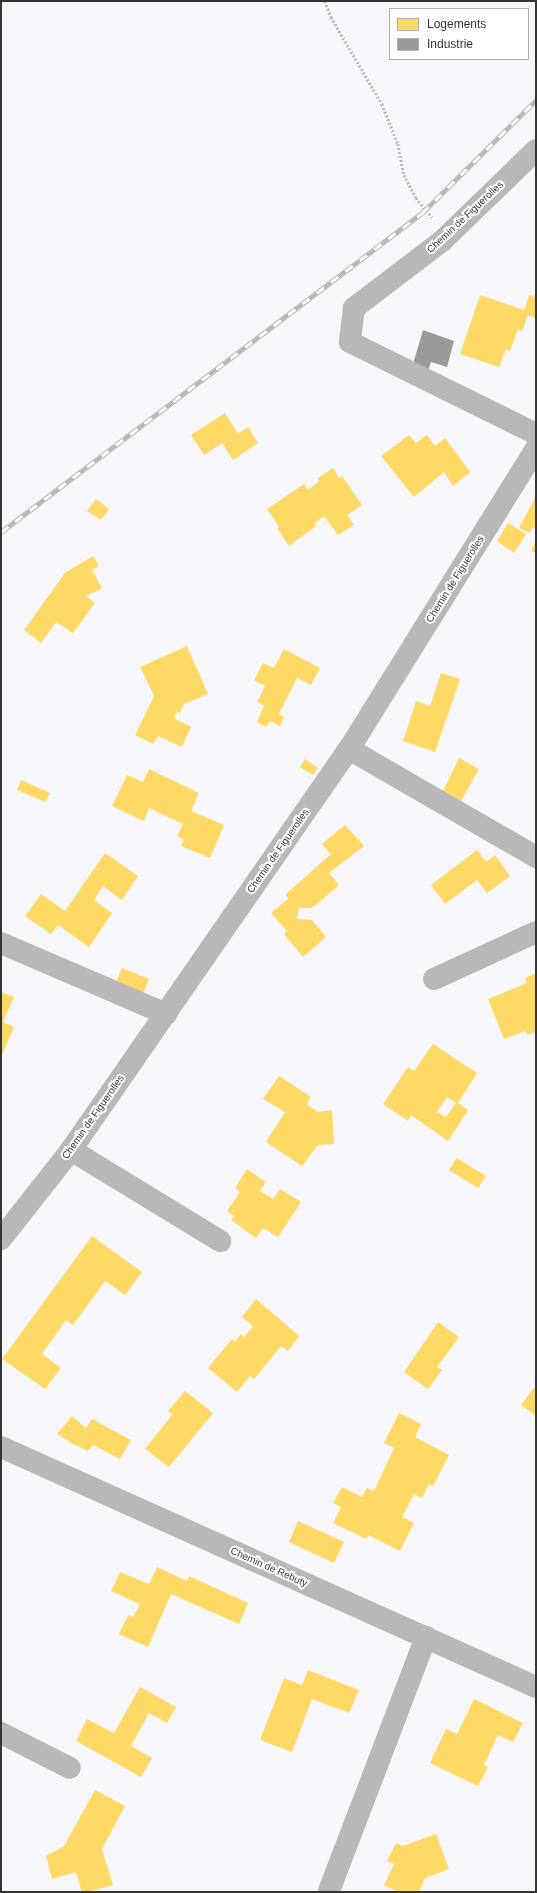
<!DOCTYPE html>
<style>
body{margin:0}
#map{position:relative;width:537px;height:1893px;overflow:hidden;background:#f7f7fb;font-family:Helvetica,sans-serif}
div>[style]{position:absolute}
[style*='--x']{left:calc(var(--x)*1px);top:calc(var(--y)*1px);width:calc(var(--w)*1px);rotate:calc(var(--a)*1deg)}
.homes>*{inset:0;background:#ffd966}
.industry>*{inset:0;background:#999}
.path>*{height:2.5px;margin-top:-1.25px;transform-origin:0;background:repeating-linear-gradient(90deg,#bbbbbd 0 2px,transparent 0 4px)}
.minor>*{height:22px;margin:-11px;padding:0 11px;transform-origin:11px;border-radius:11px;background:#b8b8ba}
.rail>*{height:4.5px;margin-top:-2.25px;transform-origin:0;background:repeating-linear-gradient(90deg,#fff 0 9px,#b6b6b8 0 18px);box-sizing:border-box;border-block:1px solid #b6b6b8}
span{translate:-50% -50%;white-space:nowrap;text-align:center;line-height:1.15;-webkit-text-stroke:4px #fff;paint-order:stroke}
.street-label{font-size:10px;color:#343437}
.frame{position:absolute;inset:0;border:2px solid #343437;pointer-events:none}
.legend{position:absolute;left:389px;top:8px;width:140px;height:52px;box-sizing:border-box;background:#fff;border:1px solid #aeaeaf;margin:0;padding:5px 7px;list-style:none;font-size:12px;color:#343437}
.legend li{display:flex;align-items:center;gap:8px;height:20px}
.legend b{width:20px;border:1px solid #aeaeaf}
</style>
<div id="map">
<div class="homes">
<i style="clip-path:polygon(480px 295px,524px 310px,529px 295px,536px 297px,536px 318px,528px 315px,522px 331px,518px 329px,510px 351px,506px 349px,499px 367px,460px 354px)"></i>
<i style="clip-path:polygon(225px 413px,238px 434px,248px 427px,258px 443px,233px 460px,222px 443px,204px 455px,191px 435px)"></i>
<i style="clip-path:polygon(409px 435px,416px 443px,427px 435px,435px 446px,445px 438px,470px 472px,453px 486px,444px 472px,414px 497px,381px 456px)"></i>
<i style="clip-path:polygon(333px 468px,339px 478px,342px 476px,362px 505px,347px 515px,354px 525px,338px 535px,324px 516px,315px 523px,316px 526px,289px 546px,277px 528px,279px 527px,267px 509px,304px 484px,308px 490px,319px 481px,318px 478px)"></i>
<i style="clip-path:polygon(536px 496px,536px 528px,533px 527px,529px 533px,519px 528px)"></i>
<i style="clip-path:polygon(96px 499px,109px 509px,101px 520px,87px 511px)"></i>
<i style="clip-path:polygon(508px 523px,526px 534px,514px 553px,497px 541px)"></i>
<i style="clip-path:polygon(536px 540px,536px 553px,531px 551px)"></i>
<i style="clip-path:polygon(93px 556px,99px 566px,92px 570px,102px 588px,86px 596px,95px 603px,73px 633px,56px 622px,41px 643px,24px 630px,65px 573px)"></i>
<i style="clip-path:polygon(187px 646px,208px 694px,184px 704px,180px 713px,177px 712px,174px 718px,191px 727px,182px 747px,158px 736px,153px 744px,135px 735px,154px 696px,140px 667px)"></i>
<i style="clip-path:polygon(284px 649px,320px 668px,311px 685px,297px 678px,279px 714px,284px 717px,280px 726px,270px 721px,266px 727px,257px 722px,264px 706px,257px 702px,265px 686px,254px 680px,263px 663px,274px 668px)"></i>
<i style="clip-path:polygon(441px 673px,460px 679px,435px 752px,403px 741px,416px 701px,430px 706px)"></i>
<i style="clip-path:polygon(459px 758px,479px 769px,461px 801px,443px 791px)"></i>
<i style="clip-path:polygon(305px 759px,318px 768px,313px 775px,300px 767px)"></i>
<i style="clip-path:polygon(149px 769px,199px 793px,191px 811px,224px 825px,210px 858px,181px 846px,184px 840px,177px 836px,183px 824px,149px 808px,144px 821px,112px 806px,127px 775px,143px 782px)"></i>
<i style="clip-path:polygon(21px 780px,50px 793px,45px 802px,17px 790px)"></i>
<i style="clip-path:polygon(345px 825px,364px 846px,329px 873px,339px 885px,312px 908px,299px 908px,297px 919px,312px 920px,326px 937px,303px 957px,284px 934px,287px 931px,271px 913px,289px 898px,285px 895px,331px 854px,322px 844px)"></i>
<i style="clip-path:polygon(477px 850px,486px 862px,495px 855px,510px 876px,487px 893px,477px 880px,445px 904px,431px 885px)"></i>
<i style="clip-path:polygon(105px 853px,138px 876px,122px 900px,103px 886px,94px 900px,112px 913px,89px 947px,58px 925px,51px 934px,25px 916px,41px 894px,65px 911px)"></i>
<i style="clip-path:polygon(122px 968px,149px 979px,142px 996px,115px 984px)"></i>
<i style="clip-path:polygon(536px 973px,536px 1032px,527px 1035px,525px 1031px,504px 1039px,488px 999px,527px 983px,525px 978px)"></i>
<i style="clip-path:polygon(1px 992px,14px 997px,3px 1022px,14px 1027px,1px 1057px)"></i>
<i style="clip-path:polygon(evenodd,433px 1044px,477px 1073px,458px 1103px,468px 1110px,448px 1141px,411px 1115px,408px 1121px,383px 1104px,408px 1067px,414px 1071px,433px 1044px,447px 1097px,456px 1103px,446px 1117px,437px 1112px,447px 1097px)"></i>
<i style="clip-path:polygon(279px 1076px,311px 1097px,307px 1104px,317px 1112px,332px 1110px,334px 1144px,318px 1145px,302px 1166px,266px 1142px,285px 1112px,263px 1099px)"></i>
<i style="clip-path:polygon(457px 1158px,486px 1176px,478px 1188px,449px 1170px)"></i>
<i style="clip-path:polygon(247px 1169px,266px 1182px,260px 1191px,273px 1199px,280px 1189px,301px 1202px,278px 1237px,263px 1228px,256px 1238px,231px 1220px,234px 1216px,227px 1211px,240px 1192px,235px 1188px)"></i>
<i style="clip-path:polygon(92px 1236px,142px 1272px,125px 1295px,105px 1281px,73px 1325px,66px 1320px,42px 1354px,61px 1368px,45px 1389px,2px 1359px)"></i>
<i style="clip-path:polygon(256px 1299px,299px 1336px,288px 1351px,281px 1346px,254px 1379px,250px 1376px,237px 1392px,208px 1368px,232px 1339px,235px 1342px,241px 1334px,244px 1337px,253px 1326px,242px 1317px)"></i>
<i style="clip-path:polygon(438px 1322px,459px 1337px,437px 1367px,442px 1370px,428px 1389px,404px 1372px)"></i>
<i style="clip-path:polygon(536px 1385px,536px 1416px,521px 1405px)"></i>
<i style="clip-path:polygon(185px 1391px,213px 1413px,169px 1467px,145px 1449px,172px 1415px,168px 1411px)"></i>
<i style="clip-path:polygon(399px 1413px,421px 1424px,415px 1437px,449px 1455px,433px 1486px,429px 1484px,422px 1498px,414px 1494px,402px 1517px,414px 1523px,400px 1551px,368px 1535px,366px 1539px,333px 1523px,341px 1507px,333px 1503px,342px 1487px,362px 1497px,367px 1488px,374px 1491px,394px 1448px,384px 1443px)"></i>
<i style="clip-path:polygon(72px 1416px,86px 1428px,92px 1419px,131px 1440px,120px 1459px,93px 1445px,88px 1451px,73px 1444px,57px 1434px)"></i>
<i style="clip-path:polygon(298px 1521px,344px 1542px,334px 1563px,289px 1542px)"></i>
<i style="clip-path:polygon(157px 1567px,187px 1581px,189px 1576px,248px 1603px,239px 1624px,171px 1594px,148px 1647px,119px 1634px,128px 1615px,133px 1617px,140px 1604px,111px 1591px,120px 1572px,149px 1584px)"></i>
<i style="clip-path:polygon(308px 1670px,359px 1690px,349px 1713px,312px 1699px,292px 1752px,260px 1740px,284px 1678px,302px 1685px)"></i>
<i style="clip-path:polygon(140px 1687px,176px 1707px,167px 1723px,149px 1713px,131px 1746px,152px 1758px,141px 1777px,76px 1741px,87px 1719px,114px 1733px)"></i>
<i style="clip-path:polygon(474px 1699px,523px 1723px,513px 1742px,498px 1735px,484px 1765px,488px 1767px,478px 1786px,430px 1763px,446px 1729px,457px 1734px)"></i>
<i style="clip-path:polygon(95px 1790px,125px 1806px,102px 1849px,113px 1885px,89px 1892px,82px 1892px,76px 1872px,52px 1879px,46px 1856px,64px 1846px)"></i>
<i style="clip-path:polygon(436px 1834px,449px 1869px,425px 1878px,419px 1892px,399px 1892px,384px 1885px,394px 1864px,387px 1861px,396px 1843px,403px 1846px)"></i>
</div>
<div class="industry">
<i style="clip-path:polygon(423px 330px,454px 341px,447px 367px,431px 362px,428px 371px,413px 364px)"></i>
</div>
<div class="path">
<i style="--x:325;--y:1;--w:17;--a:69"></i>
<i style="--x:331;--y:17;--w:101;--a:59.6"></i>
<i style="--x:382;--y:104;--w:43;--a:68.2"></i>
<i style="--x:398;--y:144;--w:32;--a:79"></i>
<i style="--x:404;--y:175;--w:26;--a:62"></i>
<i style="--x:416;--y:198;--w:25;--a:50"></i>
</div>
<div class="minor">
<i style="--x:536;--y:150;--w:131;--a:135.9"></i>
<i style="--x:442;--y:241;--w:111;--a:142.7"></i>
<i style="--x:354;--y:308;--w:34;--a:97"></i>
<i style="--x:350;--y:342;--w:208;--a:26.3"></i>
<i style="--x:349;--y:749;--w:216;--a:30"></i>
<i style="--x:1;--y:943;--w:180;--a:23.3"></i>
<i style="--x:434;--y:979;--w:112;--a:-24.7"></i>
<i style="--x:71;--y:1150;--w:175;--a:31.4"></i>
<i style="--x:1;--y:1239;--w:113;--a:-51.8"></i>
<i style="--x:71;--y:1150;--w:488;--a:-55.3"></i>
<i style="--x:349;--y:749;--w:354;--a:-58.1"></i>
<i style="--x:1;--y:1447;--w:586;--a:24.16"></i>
<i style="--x:1;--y:1733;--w:77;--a:26.9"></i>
<i style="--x:329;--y:1891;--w:272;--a:-69.1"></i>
</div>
<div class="rail">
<i style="--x:1;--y:532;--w:528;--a:-37.15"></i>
<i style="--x:422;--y:213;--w:161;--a:-44.7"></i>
</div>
<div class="street-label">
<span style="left:465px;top:217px;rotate:-43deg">Chemin de Figuerolles</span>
<span style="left:455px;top:579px;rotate:-58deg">Chemin de Figuerolles</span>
<span style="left:278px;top:851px;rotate:-55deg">Chemin de Figuerolles</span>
<span style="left:93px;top:1117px;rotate:-55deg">Chemin de Figuerolles</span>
<span style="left:269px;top:1567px;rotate:24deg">Chemin de Rebuty</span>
</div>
<div class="frame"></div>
<ul class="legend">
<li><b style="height:11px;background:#ffd966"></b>Logements</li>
<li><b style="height:11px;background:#999"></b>Industrie</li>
</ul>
</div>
